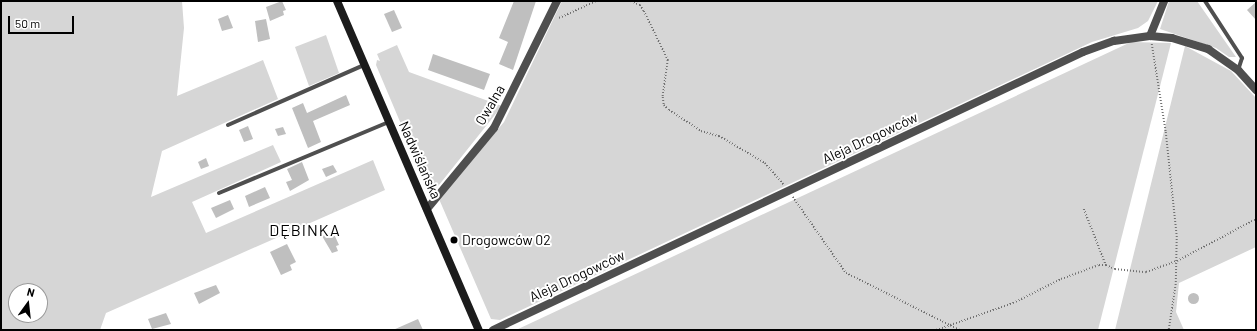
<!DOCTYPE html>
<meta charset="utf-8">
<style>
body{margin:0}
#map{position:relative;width:1257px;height:331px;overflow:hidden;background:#fff;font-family:Barlow,sans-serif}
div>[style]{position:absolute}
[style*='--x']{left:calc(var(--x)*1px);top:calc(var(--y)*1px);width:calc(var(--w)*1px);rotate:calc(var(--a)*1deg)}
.green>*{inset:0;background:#d6d6d6}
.building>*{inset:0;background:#bfbfbf}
.round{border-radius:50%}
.path>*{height:1.5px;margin-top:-0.75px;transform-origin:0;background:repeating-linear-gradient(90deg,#717171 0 1px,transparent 0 3px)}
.service>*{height:4px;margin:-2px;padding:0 2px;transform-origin:2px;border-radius:2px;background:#4f4f4f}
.minor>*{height:8px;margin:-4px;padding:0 4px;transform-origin:4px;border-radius:4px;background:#4f4f4f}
.secondary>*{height:8px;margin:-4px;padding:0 4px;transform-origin:4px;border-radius:4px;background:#1c1c1c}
.dots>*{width:11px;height:11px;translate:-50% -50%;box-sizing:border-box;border:2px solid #fff;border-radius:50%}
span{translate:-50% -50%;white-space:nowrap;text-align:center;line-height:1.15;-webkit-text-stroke:4px #fff;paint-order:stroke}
.street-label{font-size:14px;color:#000}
.poi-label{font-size:14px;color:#000}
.left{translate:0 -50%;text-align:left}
.quarter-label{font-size:16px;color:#000;letter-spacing:1px}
.frame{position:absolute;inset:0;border:2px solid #000;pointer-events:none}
.north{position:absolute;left:8px;top:283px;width:40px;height:40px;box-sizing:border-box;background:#fff;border:1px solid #999;border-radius:50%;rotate:15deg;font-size:11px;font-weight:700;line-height:16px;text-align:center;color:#000}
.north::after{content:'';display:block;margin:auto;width:14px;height:18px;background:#000;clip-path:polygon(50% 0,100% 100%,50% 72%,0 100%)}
.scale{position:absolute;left:8px;top:16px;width:66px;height:18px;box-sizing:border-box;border:2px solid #000;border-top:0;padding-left:5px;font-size:12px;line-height:14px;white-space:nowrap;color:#000;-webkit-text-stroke:3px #fff;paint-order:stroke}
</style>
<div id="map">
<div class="green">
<i style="clip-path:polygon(evenodd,1px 1px,182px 1px,184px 28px,177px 96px,263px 60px,278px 99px,162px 151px,151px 197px,273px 145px,281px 162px,192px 202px,206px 233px,373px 160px,385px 190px,106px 313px,100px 330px,1px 330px,1px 1px,16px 291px,40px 291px,40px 315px,16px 315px,16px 291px)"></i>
<i style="clip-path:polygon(562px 1px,1158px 1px,1148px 21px,1138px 28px,1092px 42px,500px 320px,491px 319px,439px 199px,504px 122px)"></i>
<i style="clip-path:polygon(1169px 1px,1197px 1px,1236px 57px,1229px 57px,1216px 48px,1160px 29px)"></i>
<i style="clip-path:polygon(326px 35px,339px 73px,309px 86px,295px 47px)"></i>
<i style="clip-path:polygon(1131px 42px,1171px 43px,1098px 330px,516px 330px)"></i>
<i style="clip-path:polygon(397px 45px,409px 72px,502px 106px,431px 195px,376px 65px,377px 60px,380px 61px,377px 54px)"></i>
<i style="clip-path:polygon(1185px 46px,1231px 71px,1256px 98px,1256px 247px,1179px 283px,1176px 312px,1184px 330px,1115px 330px)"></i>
</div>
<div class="building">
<i style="clip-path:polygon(282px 1px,286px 10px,283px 11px,284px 15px,270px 21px,266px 7px)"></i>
<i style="clip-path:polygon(514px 1px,536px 1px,513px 70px,499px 64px,508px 42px,499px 38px)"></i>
<i style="clip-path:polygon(1256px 2px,1256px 20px,1247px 10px)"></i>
<i style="clip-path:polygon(394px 10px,402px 28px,392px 32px,384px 14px)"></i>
<i style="clip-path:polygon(228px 15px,233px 28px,222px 31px,218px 19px)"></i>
<i style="clip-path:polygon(266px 19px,270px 39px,258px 42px,255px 21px)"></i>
<i style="clip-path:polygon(433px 54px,490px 74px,484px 90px,428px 70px)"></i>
<i style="clip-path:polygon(346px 95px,350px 105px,313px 121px,321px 142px,308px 148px,292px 108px,303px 103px,307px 113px)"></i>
<i style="clip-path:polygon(248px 126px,253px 139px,244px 142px,239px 130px)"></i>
<i style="clip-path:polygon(283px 127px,286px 134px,278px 136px,275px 129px)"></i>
<i style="clip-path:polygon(206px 158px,209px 166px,201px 169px,198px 162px)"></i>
<i style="clip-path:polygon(302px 162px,309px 180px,290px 191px,286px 182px,292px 180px,287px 169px)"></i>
<i style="clip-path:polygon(333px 165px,337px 172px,326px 177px,322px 169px)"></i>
<i style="clip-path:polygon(265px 187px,270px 198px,249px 207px,245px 196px)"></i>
<i style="clip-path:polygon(230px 200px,234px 209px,216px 218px,211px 208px)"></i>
<i style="clip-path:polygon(333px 232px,339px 245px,336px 246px,338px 251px,332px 253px,322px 236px)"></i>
<i style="clip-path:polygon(287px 244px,296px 262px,290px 265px,292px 270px,281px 275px,270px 252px)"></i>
<i style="clip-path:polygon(216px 285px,220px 293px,199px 304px,194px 293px)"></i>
<i class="round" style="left:1187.5px;top:292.5px;width:11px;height:11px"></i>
<i style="clip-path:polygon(166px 313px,171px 324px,152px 329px,148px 319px)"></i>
<i style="clip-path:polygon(418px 319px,423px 330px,393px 330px)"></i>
</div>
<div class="path">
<i style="--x:631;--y:1;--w:10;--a:24"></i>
<i style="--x:640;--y:5;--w:7;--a:56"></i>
<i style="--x:644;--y:11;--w:55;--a:63.9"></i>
<i style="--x:668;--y:60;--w:37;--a:98"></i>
<i style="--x:663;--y:97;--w:8;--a:83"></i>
<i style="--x:664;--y:105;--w:7;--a:45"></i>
<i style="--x:669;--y:110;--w:38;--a:33"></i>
<i style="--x:701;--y:131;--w:19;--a:16"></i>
<i style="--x:719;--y:136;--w:53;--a:30.4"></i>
<i style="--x:765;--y:163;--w:29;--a:49"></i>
<i style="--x:559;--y:18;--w:41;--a:-24.7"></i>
<i style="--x:1152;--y:44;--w:89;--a:81"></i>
<i style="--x:1166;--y:132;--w:105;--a:84"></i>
<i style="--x:1177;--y:236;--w:48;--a:91.2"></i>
<i style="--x:1176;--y:284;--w:47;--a:98.7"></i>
<i style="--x:793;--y:197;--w:93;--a:55.1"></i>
<i style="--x:846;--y:273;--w:127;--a:26.6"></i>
<i style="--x:1084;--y:209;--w:60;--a:68.6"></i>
<i style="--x:1106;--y:265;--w:10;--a:24"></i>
<i style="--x:1115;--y:269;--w:31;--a:6"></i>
<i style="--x:1146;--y:272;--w:33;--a:-20"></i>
<i style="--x:1177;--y:261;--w:89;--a:-28"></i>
<i style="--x:936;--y:330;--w:82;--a:-19.3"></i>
<i style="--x:1013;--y:303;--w:54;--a:-26.6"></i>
<i style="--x:1061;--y:279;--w:40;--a:-20.2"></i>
<i style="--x:1099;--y:265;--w:7;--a:0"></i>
</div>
<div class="service">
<i style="--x:1205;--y:1;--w:68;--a:57"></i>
<i style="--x:1242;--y:58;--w:13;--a:108"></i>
<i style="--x:228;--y:125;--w:149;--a:-23.8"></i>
<i style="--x:219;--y:193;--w:184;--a:-22.7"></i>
</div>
<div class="minor">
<i style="--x:1150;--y:36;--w:38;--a:-68"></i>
<i style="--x:427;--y:209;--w:105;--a:-50.4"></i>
<i style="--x:494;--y:128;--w:142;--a:-63.6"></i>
<i style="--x:493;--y:330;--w:652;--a:-25.23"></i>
<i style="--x:1083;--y:52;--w:33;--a:-20"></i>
<i style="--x:1114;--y:41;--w:36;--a:-8"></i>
<i style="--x:1150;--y:36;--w:22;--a:5"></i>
<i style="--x:1172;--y:38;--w:38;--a:17"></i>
<i style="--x:1208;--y:49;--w:37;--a:35"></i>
<i style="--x:1238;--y:70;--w:27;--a:48"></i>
</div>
<div class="secondary">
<i style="--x:337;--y:1;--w:358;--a:66.7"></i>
</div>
<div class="dots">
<i style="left:454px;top:240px;background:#000"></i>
</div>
<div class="street-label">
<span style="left:490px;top:105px;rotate:-60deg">Owalna</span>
<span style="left:870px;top:138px;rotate:-25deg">Aleja Drogowców</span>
<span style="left:420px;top:160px;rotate:66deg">Nadwiślańska</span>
<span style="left:577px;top:276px;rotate:-25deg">Aleja Drogowców</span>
</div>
<div class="poi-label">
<span class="left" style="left:462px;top:240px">Drogowców 02</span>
</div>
<div class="quarter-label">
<span style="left:305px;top:230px">DĘBINKA</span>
</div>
<div class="frame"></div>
<div class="north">N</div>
<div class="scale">50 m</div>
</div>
